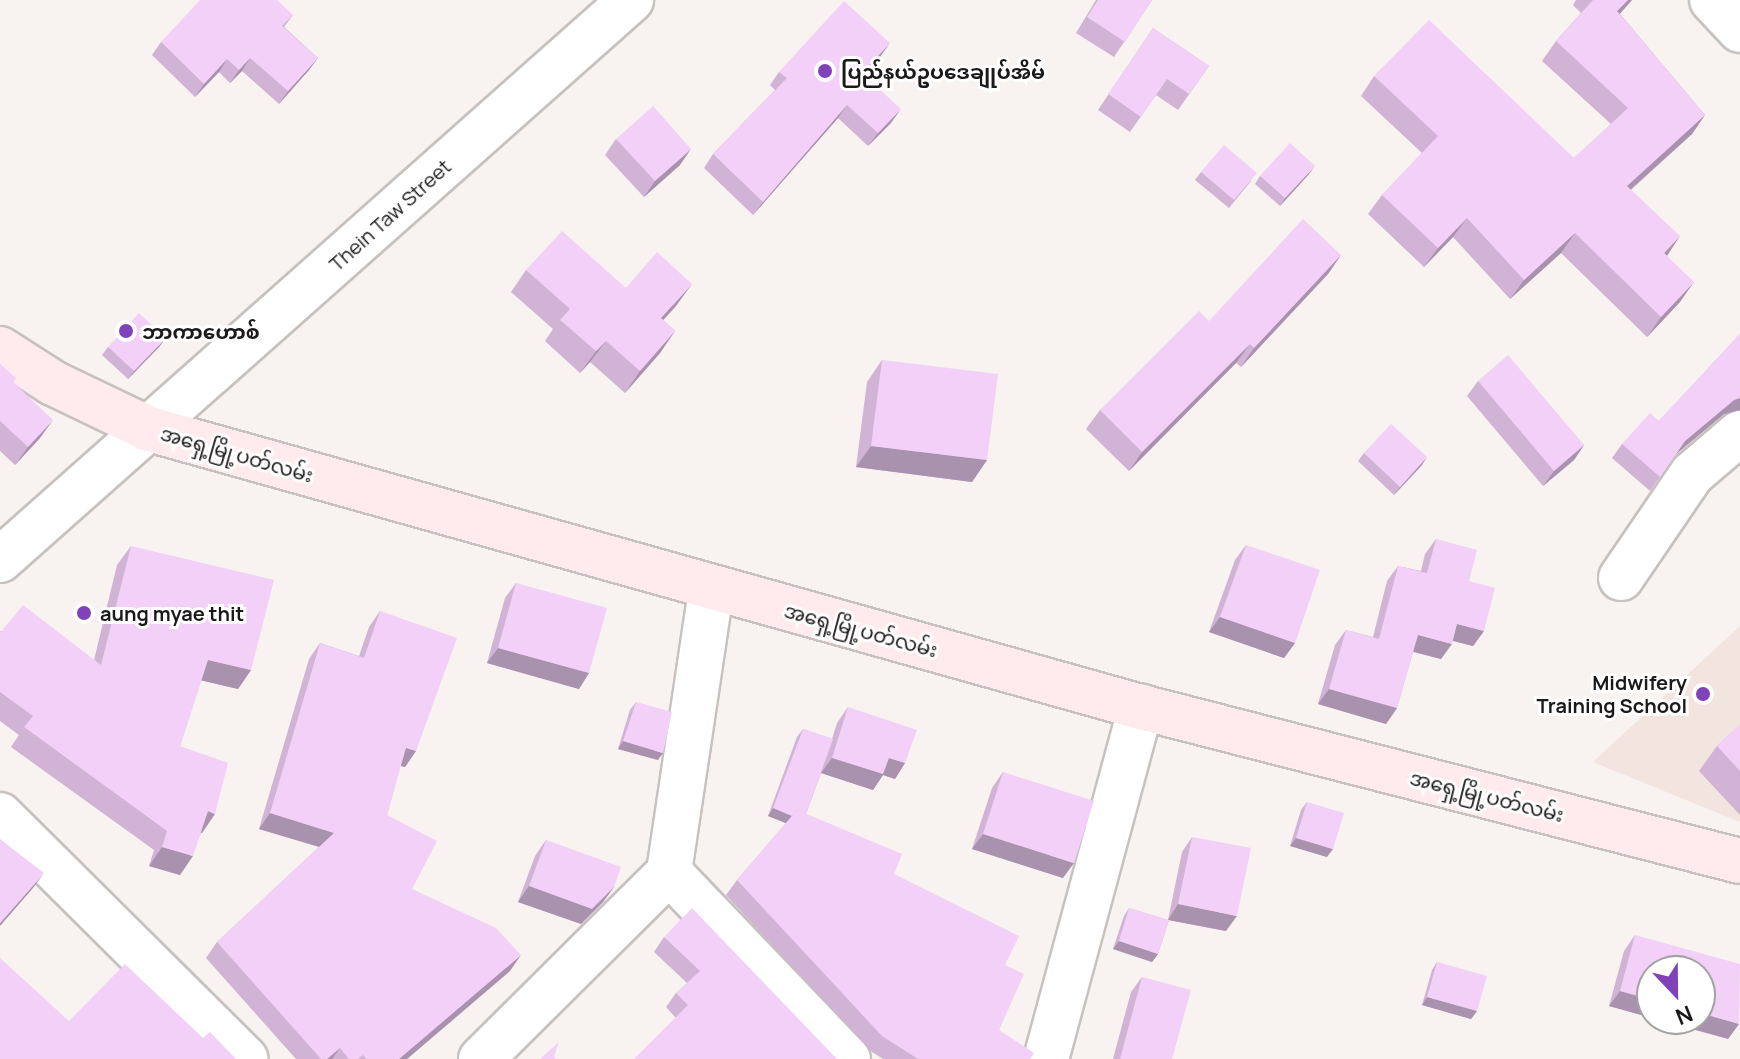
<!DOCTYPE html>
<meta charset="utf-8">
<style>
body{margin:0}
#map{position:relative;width:1740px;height:1059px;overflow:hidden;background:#f8f2f0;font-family:Manrope,"Noto Sans Myanmar",sans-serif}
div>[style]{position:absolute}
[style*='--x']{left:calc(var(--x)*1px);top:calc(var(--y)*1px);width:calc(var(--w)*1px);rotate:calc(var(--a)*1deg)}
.built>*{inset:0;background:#f2e4df}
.roads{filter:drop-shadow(2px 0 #c7c1bf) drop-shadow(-2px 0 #c7c1bf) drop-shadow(0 2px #c7c1bf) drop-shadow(0 -2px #c7c1bf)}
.street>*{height:44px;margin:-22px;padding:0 22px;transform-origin:22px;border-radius:22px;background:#fff}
.secondary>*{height:44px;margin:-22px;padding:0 22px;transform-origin:22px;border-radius:22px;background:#ffebee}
.wall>*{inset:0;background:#d0b3d5}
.shaded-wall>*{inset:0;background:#a992ae}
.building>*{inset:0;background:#f2d0f8}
.dots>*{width:22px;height:22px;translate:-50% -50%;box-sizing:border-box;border:4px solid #fff;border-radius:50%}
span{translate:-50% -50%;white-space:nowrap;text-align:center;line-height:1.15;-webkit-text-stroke:6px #fff;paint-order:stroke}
.poi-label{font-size:20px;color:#1b1919;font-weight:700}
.left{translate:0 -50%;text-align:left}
.right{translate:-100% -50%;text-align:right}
.street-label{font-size:20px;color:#1b1919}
.north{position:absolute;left:1636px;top:955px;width:80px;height:80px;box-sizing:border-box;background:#fff;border:2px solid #a4a3a3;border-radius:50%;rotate:158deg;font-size:22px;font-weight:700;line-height:32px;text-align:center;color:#1b1919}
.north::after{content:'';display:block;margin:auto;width:28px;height:36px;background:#7f42b8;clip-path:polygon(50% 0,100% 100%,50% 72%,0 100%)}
</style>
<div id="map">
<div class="built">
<i style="clip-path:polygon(1740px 626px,1740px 822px,1593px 762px)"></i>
</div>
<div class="roads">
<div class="street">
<i style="--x:1712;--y:0;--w:41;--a:47"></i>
<i style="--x:0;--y:560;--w:844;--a:-41.59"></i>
<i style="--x:1621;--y:578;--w:126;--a:-55.7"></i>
<i style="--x:1692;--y:474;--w:63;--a:-40.5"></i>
<i style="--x:0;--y:815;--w:346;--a:44.8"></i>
<i style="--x:669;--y:872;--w:259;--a:46.3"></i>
<i style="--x:481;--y:1059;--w:265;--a:-44.8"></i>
<i style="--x:669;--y:872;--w:285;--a:-81.5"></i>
<i style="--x:1046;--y:1059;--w:365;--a:-74.9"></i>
</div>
<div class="secondary">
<i style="--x:0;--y:349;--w:63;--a:32.7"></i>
<i style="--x:53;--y:383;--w:106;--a:25.6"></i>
<i style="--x:149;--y:429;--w:1030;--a:15.66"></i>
<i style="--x:1141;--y:707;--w:618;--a:14.42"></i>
</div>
</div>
<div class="wall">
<i style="clip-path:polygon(1096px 0,1152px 0,1114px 57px,1076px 33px)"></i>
<i style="clip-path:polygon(1576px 0,1632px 0,1620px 14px,1705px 115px,1692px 134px,1631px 190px,1666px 256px,1680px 302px,1647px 337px,1561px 253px,1510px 299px,1453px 237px,1424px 267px,1368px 214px,1382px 195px,1422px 153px,1361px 96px,1374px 76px,1574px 158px,1611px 124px,1542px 61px,1556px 41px,1581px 13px,1573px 5px)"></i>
<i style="clip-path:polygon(293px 15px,284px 27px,318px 58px,309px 70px,279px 104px,242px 71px,230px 83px,219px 72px,195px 97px,152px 55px,161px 42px)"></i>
<i style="clip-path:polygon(1153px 28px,1209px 66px,1178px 110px,1156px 95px,1130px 132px,1098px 110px)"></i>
<i style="clip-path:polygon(880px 57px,864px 74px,891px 123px,868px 146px,838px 118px,753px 215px,704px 168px,713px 154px,775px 90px,770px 85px,779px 72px)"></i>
<i style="clip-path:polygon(616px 139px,680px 165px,644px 197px,605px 155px)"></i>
<i style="clip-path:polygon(1201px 172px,1251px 181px,1229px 208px,1195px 180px)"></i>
<i style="clip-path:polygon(1309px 174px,1280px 206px,1255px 184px,1260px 176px)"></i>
<i style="clip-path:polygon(1341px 255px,1328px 274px,1241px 367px,1236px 363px,1129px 471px,1086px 429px,1100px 410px,1209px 321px)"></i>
<i style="clip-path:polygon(526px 270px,626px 288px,676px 306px,663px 320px,675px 331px,660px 353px,625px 393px,590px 362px,580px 373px,545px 341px,553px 329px,511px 292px)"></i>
<i style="clip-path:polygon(1740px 334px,1740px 410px,1724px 414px,1675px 455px,1650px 491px,1612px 458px,1622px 444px,1659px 421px)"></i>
<i style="clip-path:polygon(160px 346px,128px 379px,102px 355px,108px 347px)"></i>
<i style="clip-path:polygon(882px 360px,987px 460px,972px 482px,856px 467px,867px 382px)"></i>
<i style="clip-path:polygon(0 364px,13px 382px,40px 438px,15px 465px,0 451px)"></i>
<i style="clip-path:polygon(1478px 381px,1584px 445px,1574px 460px,1543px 486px,1467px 396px)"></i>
<i style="clip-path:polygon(1364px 453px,1422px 465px,1394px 495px,1358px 461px)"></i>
<i style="clip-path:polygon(1436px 539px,1469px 581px,1484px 631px,1473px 646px,1453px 641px,1441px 659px,1413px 652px,1397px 708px,1386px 724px,1318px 704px,1335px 645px,1346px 630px,1373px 637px,1387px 581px,1398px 566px,1421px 571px,1425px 554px)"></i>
<i style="clip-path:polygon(1246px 545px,1295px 643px,1284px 658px,1209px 632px,1235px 560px)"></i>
<i style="clip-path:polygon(131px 546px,251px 670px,238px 689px,201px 680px,180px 746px,202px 833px,201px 833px,180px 875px,149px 866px,154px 850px,11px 747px,19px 735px,0 721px,0 631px,94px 660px,117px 565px)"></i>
<i style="clip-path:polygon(516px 583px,589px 673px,579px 689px,487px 663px,505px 598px)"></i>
<i style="clip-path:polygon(380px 611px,416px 751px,405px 767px,400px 766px,387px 815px,412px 889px,510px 971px,407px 1059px,296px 1059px,206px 958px,217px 942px,319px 847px,259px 829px,309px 659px,320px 643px,359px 656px,369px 627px)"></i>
<i style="clip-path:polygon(636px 702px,658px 760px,618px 749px,630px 710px)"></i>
<i style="clip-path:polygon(848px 707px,905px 763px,895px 779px,883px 775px,873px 790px,821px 773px,806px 814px,894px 874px,1005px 965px,999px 1030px,1030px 1059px,883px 1059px,872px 1052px,726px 895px,737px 880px,786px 823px,768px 816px,797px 737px,803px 729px,832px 739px,837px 723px)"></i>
<i style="clip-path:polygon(1740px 725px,1740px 815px,1699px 771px,1717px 746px)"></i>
<i style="clip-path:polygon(1003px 772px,1063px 878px,972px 849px,992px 788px)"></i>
<i style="clip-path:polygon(1307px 802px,1327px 857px,1290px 846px,1301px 810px)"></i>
<i style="clip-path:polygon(1192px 837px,1226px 931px,1169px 920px,1158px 954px,1152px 962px,1113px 949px,1124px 916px,1129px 908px,1168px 920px,1182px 852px)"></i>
<i style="clip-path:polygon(546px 840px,614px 887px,603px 902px,581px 924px,518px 902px,535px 856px)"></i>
<i style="clip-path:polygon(1635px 935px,1739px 1024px,1728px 1039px,1652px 971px,1652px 1018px,1609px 1006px,1624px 951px)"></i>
<i style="clip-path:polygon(664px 937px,837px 1059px,676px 1018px,666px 1007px,676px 993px,687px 983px,654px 952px)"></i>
<i style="clip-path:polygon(1437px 962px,1477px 1011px,1471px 1019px,1422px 1005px,1432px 970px)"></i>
<i style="clip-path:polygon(1142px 977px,1172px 1059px,1113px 1059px,1131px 992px)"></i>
</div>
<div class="shaded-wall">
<i style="clip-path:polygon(1628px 0,1632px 0,1604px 31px,1617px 11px)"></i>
<i style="clip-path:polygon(890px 43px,880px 57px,853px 87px,862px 73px)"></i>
<i style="clip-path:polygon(250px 58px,242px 71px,230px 83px,239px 70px)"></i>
<i style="clip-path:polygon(318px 58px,309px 70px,279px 104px,288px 91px)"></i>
<i style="clip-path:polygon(227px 59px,219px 72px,195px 97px,204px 84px)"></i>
<i style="clip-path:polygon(847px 105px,838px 118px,753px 215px,763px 202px)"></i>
<i style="clip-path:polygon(901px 109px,891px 123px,868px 146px,878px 133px)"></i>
<i style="clip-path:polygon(1705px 115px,1692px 134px,1613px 205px,1627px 186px)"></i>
<i style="clip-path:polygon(691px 149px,680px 165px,644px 197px,655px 181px)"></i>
<i style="clip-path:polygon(1315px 166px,1309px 174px,1280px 206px,1285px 198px)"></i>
<i style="clip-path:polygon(1467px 218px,1453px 237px,1424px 267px,1438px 248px)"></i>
<i style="clip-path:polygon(1575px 233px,1561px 253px,1510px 299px,1524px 280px)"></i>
<i style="clip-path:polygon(1680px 236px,1667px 256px,1664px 253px)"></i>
<i style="clip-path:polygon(1341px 255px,1328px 274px,1241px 367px,1254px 348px)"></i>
<i style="clip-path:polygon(1694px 282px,1680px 302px,1647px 337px,1661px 317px)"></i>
<i style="clip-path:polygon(692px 284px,676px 306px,645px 340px,661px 318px)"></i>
<i style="clip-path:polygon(675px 331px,660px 353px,625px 393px,640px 371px)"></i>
<i style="clip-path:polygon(166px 338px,160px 346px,128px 379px,134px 371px)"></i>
<i style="clip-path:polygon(606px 341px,590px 362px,580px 373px,596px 351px)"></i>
<i style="clip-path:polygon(1250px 344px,1236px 363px,1129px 471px,1142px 452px)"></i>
<i style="clip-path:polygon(1740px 398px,1740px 410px,1724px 414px,1675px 455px,1650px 491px,1685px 441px,1734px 400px)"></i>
<i style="clip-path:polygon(53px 420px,40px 438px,15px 465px,28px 447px)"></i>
<i style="clip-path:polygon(1584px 445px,1574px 460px,1543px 486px,1554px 471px)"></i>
<i style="clip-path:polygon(871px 446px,987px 460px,972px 482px,856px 467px)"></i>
<i style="clip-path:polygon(1427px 457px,1422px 465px,1394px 495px,1400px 487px)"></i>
<i style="clip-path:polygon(1220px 617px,1295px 643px,1284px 658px,1209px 632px)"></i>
<i style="clip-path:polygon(1457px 624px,1484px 631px,1473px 646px,1446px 639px)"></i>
<i style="clip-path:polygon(1418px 635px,1452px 644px,1441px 659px,1407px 650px)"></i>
<i style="clip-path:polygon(498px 648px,589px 673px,579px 689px,487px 663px)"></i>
<i style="clip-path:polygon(208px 660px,251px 670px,238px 689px,195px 679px)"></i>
<i style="clip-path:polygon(1329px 689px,1397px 708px,1386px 724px,1318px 704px)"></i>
<i style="clip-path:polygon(623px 741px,663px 753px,658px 760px,618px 749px)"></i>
<i style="clip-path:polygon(406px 748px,416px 751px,405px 767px,394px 764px)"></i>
<i style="clip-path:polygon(832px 758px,889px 758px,905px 763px,895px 779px,883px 775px,873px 790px,821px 773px)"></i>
<i style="clip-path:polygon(773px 808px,803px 820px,798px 828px,768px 816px)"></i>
<i style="clip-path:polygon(208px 811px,215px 814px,202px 833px,194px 830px)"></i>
<i style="clip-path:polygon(270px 813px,334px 833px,323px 848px,259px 829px)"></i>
<i style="clip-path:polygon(983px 834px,1074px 863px,1063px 878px,972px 849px)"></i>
<i style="clip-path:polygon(1296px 838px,1333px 849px,1327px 857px,1290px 846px)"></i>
<i style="clip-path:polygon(162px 847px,193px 856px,180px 875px,149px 866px)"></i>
<i style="clip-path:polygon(44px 873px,33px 888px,0 926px,0 923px)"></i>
<i style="clip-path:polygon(529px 886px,614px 887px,603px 902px,581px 924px,518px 902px)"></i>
<i style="clip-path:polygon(1178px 904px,1237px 916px,1226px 931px,1168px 920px)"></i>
<i style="clip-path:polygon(1119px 941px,1158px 954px,1152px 962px,1113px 949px)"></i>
<i style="clip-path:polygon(521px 955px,510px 971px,407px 1059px,399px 1059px)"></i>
<i style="clip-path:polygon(1620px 991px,1652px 1000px,1652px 1018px,1609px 1006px)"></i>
<i style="clip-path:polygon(1427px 997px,1477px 1011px,1471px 1019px,1422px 1005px)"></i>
<i style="clip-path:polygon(1700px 1013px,1739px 1024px,1728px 1039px,1656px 1019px,1700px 1019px)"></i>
<i style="clip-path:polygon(340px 1048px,332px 1059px,327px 1059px)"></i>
</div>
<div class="building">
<i style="clip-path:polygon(200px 0,277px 0,293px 15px,282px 26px,318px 58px,288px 91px,250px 58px,239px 70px,227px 59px,204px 84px,161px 42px)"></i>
<i style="clip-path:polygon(1098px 0,1152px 0,1125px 42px,1087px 17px)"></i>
<i style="clip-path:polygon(1593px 0,1628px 0,1617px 11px,1705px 115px,1627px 186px,1680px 236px,1664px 253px,1694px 282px,1661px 317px,1575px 233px,1524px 280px,1467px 218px,1438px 248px,1382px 195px,1438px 136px,1374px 76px,1429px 20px,1574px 158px,1628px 108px,1556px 41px)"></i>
<i style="clip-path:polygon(844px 1px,890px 43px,862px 73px,901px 109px,878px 133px,847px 105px,763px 202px,713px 154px,787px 78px,779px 72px)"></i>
<i style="clip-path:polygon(1153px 28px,1209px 66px,1189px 94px,1167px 79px,1141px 117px,1108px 94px)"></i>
<i style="clip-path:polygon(653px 106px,691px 149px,655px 181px,616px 139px)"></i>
<i style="clip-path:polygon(1290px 143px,1315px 166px,1285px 198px,1260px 176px)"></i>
<i style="clip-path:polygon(1224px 145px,1257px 173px,1234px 200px,1201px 172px)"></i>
<i style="clip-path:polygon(1303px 219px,1341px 255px,1254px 348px,1250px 344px,1142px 452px,1100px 410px,1199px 311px,1209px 321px)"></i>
<i style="clip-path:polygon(562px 231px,626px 288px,657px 252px,692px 284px,661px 318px,675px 331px,640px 371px,606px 341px,596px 351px,560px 320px,570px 309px,526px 270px)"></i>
<i style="clip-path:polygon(139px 313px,166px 338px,134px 371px,108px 347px)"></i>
<i style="clip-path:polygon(1740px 334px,1740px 398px,1734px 400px,1685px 441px,1660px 477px,1622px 444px,1650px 413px,1659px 421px)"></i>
<i style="clip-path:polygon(1508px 355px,1584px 445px,1554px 471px,1478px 381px)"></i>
<i style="clip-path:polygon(882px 360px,998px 374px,987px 460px,871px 446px)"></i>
<i style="clip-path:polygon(0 364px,16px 378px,13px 382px,53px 420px,28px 447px,0 421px)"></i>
<i style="clip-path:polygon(1391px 424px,1427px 457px,1400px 487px,1364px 453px)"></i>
<i style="clip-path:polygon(1436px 539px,1477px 550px,1469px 581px,1495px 588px,1484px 631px,1457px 624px,1452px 644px,1418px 635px,1397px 708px,1329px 689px,1346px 630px,1379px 639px,1398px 566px,1427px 573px)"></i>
<i style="clip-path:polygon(1246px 545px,1320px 570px,1295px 643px,1220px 617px)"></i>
<i style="clip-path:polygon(131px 546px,274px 580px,251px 670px,208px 660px,180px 746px,228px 763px,215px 814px,208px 811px,193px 856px,162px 847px,167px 831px,24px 727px,33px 716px,0 692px,0 631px,1px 632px,23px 605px,101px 665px)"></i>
<i style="clip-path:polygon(516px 583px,607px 608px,589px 673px,498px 648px)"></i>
<i style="clip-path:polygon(380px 611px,457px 638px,416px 751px,406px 748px,387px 815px,437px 841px,412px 889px,496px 928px,521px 955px,399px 1059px,366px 1059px,363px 1055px,358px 1059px,349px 1059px,340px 1048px,327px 1059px,321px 1059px,217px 942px,334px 833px,270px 813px,320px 643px,364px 658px)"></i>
<i style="clip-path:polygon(636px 702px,672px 712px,663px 753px,623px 741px)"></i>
<i style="clip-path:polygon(848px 707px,917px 730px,905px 763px,889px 758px,883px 774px,832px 758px)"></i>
<i style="clip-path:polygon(1740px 725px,1740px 771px,1717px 746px)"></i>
<i style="clip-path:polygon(803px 729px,833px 739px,806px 814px,797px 810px,792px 816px,773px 808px)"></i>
<i style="clip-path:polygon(1003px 772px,1094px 801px,1074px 863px,983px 834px)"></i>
<i style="clip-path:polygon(1307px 802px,1344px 813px,1333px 849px,1296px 838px)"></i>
<i style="clip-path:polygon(797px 810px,902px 854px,894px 874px,1019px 936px,1005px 965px,1024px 974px,999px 1030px,1034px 1053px,1030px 1059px,918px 1059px,882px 1036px,737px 880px)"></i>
<i style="clip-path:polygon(1192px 837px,1251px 848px,1237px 916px,1178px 904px)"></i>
<i style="clip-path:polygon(0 839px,44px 873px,0 923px)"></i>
<i style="clip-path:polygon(546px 840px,621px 867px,614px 887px,592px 909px,529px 886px)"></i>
<i style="clip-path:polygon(692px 908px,837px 1059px,634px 1059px,688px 1005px,676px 993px,700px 971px,664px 937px)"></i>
<i style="clip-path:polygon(1129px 908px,1169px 920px,1158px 954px,1119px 941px)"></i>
<i style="clip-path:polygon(1635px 935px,1740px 964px,1739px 1024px,1700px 1013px,1700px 971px,1652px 971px,1652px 1000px,1620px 991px)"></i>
<i style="clip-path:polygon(0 958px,69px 1021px,125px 964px,203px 1038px,210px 1032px,236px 1059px,0 1059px)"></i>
<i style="clip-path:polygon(1437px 962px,1487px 976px,1477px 1011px,1427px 997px)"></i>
<i style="clip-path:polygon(1142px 977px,1191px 990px,1172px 1059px,1120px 1059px)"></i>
<i style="clip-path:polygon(559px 1042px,554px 1056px,556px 1059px,540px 1059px)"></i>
</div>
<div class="dots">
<i style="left:825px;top:71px;background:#7f42b8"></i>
<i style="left:126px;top:331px;background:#7f42b8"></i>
<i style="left:84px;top:613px;background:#7f42b8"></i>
<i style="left:1703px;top:694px;background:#7f42b8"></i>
</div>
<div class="poi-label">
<span class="left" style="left:841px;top:71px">ပြည်နယ်ဥပဒေချုပ်အိမ်</span>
<span class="left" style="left:142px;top:331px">ဘာကာဟောစ်</span>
<span class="left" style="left:100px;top:613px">aung myae thit</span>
<span class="right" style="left:1687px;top:694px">Midwifery<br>Training School</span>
</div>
<div class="street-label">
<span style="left:390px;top:215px;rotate:-42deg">Thein Taw Street</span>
<span style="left:237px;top:454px;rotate:16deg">အရှေ့မြို့ပတ်လမ်း</span>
<span style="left:861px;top:630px;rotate:15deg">အရှေ့မြို့ပတ်လမ်း</span>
<span style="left:1487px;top:796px;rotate:14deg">အရှေ့မြို့ပတ်လမ်း</span>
</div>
<div class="north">N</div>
</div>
